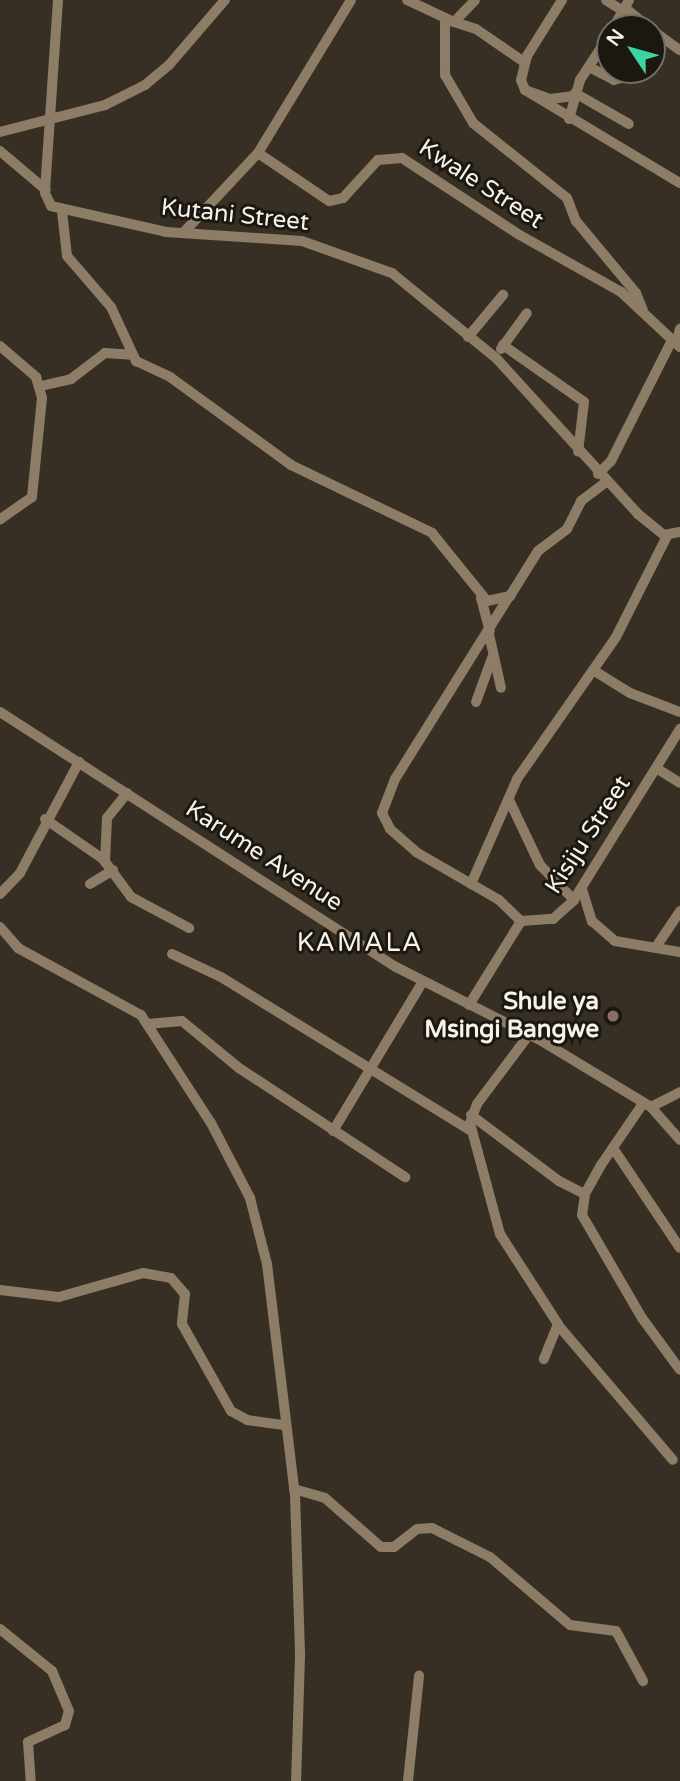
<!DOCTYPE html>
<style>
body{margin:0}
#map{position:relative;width:680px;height:1781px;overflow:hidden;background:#372f23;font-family:"Varela Round",sans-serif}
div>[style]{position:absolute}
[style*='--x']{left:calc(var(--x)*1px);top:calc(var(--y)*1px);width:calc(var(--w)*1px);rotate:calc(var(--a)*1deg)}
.minor>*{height:10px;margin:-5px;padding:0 5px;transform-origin:5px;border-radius:5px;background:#8d7c66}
.dots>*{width:19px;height:19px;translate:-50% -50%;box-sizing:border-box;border:4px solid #1b1812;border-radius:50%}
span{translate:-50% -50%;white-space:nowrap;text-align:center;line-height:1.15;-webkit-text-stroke:6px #1b1812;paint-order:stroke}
.street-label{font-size:24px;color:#f7f2ea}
.poi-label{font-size:24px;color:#f7f2ea;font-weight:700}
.right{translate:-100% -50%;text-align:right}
.neighbourhood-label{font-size:26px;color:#f7f2ea;letter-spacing:2px}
.north{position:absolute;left:596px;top:14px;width:70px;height:70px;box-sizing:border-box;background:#1b1812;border:2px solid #736f68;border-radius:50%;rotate:306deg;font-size:19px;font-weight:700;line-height:28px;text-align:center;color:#f7f2ea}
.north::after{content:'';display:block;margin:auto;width:24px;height:32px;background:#3dd4a3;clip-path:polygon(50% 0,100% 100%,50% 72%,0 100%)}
</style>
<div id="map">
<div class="minor">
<i style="--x:58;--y:0;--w:193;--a:93.9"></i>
<i style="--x:45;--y:193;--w:14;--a:65"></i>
<i style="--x:51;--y:206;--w:118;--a:12.7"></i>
<i style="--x:166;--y:232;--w:136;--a:3.8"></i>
<i style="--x:302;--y:241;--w:96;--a:19.6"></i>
<i style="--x:392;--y:273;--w:136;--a:39.3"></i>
<i style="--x:497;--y:359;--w:210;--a:47.7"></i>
<i style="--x:638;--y:514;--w:33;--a:39"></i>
<i style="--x:664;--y:535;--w:16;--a:-11"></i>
<i style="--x:407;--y:0;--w:52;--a:25.1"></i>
<i style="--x:454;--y:22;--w:30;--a:-46"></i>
<i style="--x:562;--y:0;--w:66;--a:122"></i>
<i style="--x:527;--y:56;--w:25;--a:104"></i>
<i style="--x:521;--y:80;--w:11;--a:68"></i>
<i style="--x:525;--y:90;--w:27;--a:20"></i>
<i style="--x:550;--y:99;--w:24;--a:-7"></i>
<i style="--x:606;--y:0;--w:20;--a:33"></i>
<i style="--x:625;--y:8;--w:32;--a:39"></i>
<i style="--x:445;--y:21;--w:54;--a:90"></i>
<i style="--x:445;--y:75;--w:56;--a:59.7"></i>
<i style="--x:473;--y:123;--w:120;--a:38.6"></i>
<i style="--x:567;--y:198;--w:25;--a:69"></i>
<i style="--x:576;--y:221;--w:94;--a:50.2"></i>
<i style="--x:636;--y:293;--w:18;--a:68"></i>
<i style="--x:454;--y:22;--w:23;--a:18"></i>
<i style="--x:476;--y:29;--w:58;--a:34.5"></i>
<i style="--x:613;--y:28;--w:32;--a:-60"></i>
<i style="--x:652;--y:30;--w:34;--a:36"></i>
<i style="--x:589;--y:67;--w:28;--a:27"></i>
<i style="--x:614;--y:80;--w:14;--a:-17"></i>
<i style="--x:525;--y:90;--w:181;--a:31"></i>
<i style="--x:575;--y:93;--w:62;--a:29.9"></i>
<i style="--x:569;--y:119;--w:41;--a:-74.2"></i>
<i style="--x:580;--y:80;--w:55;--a:-56.9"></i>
<i style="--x:0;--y:132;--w:108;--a:-14.4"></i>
<i style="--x:105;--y:105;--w:45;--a:-26.6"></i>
<i style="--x:145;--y:85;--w:31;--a:-40"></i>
<i style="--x:169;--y:65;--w:86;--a:-49.3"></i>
<i style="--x:0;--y:151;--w:60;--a:40.3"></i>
<i style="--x:258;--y:153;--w:86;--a:34.1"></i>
<i style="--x:329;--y:201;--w:14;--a:-12"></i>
<i style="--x:343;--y:198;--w:52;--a:-47.4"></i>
<i style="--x:378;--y:160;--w:24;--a:-5"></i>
<i style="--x:402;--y:158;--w:139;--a:33.2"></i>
<i style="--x:518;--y:234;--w:118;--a:29.4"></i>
<i style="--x:621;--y:292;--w:81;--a:43"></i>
<i style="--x:62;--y:211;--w:45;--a:83.7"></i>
<i style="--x:67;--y:256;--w:67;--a:49.2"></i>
<i style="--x:111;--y:307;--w:60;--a:65.2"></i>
<i style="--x:136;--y:361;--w:38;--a:25"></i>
<i style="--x:170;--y:377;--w:150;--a:36"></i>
<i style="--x:291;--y:465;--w:157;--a:25.7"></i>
<i style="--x:432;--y:533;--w:87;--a:51"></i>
<i style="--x:487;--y:601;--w:24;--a:-12"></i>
<i style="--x:510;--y:596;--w:53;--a:-58.1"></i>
<i style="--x:538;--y:551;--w:36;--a:-37"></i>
<i style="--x:567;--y:529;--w:31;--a:-63"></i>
<i style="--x:581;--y:501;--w:31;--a:-37"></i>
<i style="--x:184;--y:232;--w:108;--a:-46.9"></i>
<i style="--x:258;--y:153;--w:179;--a:-58.7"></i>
<i style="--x:468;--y:337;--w:55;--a:-50.2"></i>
<i style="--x:676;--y:343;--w:15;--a:-74"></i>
<i style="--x:503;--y:345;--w:99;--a:35.1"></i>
<i style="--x:584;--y:402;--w:50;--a:96.8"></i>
<i style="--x:0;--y:346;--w:48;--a:40.7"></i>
<i style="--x:36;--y:377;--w:22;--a:74"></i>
<i style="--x:42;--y:398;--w:100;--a:95.8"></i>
<i style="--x:32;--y:497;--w:39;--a:145"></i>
<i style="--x:501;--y:349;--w:44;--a:-54.2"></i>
<i style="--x:41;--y:386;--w:31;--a:-13"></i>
<i style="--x:71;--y:379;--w:43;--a:-37.4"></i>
<i style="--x:105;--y:353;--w:26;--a:4"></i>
<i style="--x:598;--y:474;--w:18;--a:-45"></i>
<i style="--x:611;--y:461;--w:136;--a:-63.2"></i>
<i style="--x:510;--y:595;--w:217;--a:122"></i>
<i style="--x:395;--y:779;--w:36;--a:111"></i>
<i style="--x:382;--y:813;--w:18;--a:63"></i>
<i style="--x:390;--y:829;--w:35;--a:41"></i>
<i style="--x:416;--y:852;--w:96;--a:30"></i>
<i style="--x:499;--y:900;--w:30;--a:44"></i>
<i style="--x:481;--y:598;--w:34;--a:75"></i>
<i style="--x:489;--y:634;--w:55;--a:77.5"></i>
<i style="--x:593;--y:670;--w:44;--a:31.9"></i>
<i style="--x:630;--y:693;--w:53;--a:20.8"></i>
<i style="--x:476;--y:702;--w:47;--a:-70"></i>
<i style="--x:0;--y:712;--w:471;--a:32.8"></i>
<i style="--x:396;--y:967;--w:161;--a:26.9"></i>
<i style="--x:540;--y:1040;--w:130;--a:31.1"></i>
<i style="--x:651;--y:1107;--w:44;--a:48.7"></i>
<i style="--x:656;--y:768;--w:28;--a:32"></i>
<i style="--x:509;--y:800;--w:72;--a:64.5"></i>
<i style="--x:540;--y:865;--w:49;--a:45.8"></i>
<i style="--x:45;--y:819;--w:70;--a:34.6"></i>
<i style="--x:103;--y:859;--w:47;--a:53.6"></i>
<i style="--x:131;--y:897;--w:66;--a:28.1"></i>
<i style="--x:105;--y:862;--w:44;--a:-87.4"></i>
<i style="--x:107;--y:818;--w:32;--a:-51"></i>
<i style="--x:90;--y:884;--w:27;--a:-31"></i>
<i style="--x:471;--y:884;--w:115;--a:-66.3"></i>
<i style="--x:517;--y:779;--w:173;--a:-55.1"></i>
<i style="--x:616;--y:637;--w:113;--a:-63.2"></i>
<i style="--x:582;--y:889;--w:34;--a:73"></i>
<i style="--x:592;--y:921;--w:30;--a:41"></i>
<i style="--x:615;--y:941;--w:66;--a:9.6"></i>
<i style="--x:0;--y:894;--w:29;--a:-46"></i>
<i style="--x:20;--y:873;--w:126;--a:-62"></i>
<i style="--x:0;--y:927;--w:28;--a:49"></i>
<i style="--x:18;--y:948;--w:140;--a:28.6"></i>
<i style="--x:141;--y:1015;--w:129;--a:57.1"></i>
<i style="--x:211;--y:1123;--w:85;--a:62.5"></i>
<i style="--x:250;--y:1198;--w:68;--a:75.6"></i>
<i style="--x:267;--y:1264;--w:232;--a:83.1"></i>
<i style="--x:295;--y:1494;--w:162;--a:88.2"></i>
<i style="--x:300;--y:1656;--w:125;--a:91.8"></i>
<i style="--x:658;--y:944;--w:40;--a:-56"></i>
<i style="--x:172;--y:954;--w:54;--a:25.1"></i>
<i style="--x:221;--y:977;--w:294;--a:31.6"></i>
<i style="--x:469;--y:1005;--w:99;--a:-58.2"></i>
<i style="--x:521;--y:921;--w:32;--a:-4"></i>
<i style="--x:553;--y:919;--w:27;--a:-42"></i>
<i style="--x:573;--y:901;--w:203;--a:-58.1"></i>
<i style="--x:148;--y:1024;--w:34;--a:-5"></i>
<i style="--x:182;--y:1021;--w:74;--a:39.5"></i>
<i style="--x:239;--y:1068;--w:199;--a:33.3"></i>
<i style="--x:528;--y:1036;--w:85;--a:126.9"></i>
<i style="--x:477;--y:1104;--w:20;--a:110"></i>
<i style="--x:470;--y:1123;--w:115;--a:74.9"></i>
<i style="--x:500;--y:1234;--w:107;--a:57.2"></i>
<i style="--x:558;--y:1324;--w:38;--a:112"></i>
<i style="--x:642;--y:1105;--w:73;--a:124.3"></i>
<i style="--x:601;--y:1165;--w:33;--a:119"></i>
<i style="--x:585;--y:1194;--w:21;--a:98"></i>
<i style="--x:582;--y:1215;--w:119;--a:59.8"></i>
<i style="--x:642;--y:1318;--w:64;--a:53.8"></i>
<i style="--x:651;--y:1107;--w:33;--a:-27"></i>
<i style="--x:471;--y:1115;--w:110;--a:36.9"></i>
<i style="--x:559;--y:1181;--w:29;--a:27"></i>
<i style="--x:333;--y:1131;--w:175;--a:-59"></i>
<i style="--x:613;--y:1148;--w:120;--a:56.2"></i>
<i style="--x:0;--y:1290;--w:59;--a:6.8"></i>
<i style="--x:59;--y:1297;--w:87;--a:-15.9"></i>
<i style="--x:143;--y:1273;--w:28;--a:10"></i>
<i style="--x:171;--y:1278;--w:21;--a:49"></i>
<i style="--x:185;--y:1294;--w:30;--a:96"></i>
<i style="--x:182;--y:1324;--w:100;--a:60.6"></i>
<i style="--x:231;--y:1411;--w:18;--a:29"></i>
<i style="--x:247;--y:1420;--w:37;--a:8"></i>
<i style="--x:558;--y:1325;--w:177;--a:49.6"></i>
<i style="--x:294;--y:1489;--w:32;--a:16"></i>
<i style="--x:325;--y:1498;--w:74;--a:41.2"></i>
<i style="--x:381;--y:1547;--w:13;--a:0"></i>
<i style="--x:394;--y:1547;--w:29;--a:-38"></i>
<i style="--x:417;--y:1529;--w:15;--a:-4"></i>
<i style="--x:432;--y:1528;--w:65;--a:26.6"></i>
<i style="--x:490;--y:1557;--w:105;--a:40.4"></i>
<i style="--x:570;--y:1625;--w:46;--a:7.4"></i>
<i style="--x:616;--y:1631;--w:57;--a:61.6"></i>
<i style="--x:0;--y:1629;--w:67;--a:38.9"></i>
<i style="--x:52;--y:1671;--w:43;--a:67"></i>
<i style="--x:69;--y:1711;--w:15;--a:106"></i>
<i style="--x:65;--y:1725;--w:41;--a:155.3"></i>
<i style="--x:28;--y:1742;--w:39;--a:86"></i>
<i style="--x:408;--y:1781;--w:106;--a:-84"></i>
</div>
<div class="dots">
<i style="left:613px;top:1016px;background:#8d6e63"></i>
</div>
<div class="street-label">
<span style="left:481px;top:184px;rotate:33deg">Kwale Street</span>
<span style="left:235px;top:215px;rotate:6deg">Kutani Street</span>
<span style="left:588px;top:835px;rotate:-57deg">Kisiju Street</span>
<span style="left:264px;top:856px;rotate:33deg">Karume Avenue</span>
</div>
<div class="poi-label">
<span class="right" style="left:599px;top:1016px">Shule ya<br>Msingi Bangwe</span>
</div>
<div class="neighbourhood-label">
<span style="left:360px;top:943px">KAMALA</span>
</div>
<div class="north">N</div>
</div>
